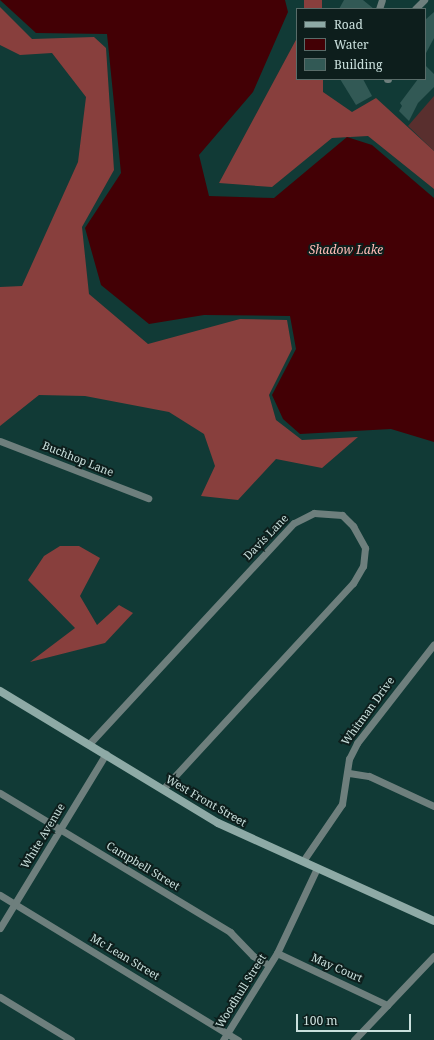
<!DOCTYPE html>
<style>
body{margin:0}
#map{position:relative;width:434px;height:1040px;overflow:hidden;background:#113a36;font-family:"Noto Serif",serif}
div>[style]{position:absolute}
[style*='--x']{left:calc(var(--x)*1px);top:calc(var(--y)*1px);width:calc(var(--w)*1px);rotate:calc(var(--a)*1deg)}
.green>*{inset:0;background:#592f2e}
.forest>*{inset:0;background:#883f3d}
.water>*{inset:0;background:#430005}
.building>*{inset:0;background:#325955}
.street>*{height:7px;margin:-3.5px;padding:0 3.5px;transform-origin:3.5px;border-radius:3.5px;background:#6e7f7d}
.secondary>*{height:8px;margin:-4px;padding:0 4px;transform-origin:4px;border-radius:4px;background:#8eaaa6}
span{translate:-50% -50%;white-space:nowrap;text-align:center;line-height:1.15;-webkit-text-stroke:4px #0d1e1c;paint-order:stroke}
.street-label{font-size:11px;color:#cae0dd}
.water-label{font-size:12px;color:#ffbcb7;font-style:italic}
.legend{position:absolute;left:296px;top:8px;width:130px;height:72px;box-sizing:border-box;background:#0d1e1c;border:1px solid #596c69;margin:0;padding:5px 7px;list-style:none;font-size:12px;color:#cae0dd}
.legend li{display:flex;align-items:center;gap:8px;height:20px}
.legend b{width:20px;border:1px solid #596c69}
.scale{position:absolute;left:296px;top:1014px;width:115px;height:18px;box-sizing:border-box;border:2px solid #cae0dd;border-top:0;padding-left:5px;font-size:12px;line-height:14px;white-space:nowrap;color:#cae0dd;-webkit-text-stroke:3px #0d1e1c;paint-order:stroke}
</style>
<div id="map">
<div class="green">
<i style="clip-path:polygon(434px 96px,434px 151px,408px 126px)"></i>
</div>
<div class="forest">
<i style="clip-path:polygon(304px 0,322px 0,322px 9px,304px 9px)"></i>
<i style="clip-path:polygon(0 7px,32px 39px,94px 37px,106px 48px,114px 170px,82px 227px,89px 294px,148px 344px,240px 319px,287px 320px,292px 349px,269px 395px,276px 420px,302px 440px,358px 437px,322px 468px,276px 459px,238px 500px,201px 496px,215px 466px,204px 434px,169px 412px,85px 396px,39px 395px,0 426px,0 287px,22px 286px,78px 162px,86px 97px,52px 53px,20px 55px,0 45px)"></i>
<i style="clip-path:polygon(297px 38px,297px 79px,323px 79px,323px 92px,352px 112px,376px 98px,434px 151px,434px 189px,368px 136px,332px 138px,272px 187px,219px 183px)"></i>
<i style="clip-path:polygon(60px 546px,79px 546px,100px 558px,80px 596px,97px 625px,119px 605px,133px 613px,105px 643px,30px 662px,75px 628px,28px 580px,44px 556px)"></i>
</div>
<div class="water">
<i style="clip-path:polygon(0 0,285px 0,288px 12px,253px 92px,199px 155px,209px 196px,274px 198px,347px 137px,372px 145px,434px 198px,434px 442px,391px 429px,300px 434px,283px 419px,272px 395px,296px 349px,290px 316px,204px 315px,149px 324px,101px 285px,85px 228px,121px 173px,107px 34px,36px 33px)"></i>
</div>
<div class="building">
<i style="clip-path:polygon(344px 0,363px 0,374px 9px,339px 9px)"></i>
<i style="clip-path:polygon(434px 12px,434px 38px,425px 55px,425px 20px)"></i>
<i style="clip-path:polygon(425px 65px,434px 74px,434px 87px,418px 103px,409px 121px,399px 111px,402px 106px,400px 103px,418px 79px,425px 79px)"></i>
<i style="clip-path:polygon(340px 79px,363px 79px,372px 96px,356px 105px)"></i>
</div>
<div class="street">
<i style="--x:379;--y:9;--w:9;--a:-72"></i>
<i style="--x:415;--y:9;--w:13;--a:-45"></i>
<i style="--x:387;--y:79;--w:1;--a:0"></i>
<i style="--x:0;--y:441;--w:159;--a:21.1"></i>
<i style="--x:89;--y:744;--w:301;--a:-47.2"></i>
<i style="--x:294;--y:523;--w:22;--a:-27"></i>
<i style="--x:314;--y:513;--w:28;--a:4"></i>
<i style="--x:342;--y:515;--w:16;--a:45"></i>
<i style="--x:353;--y:526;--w:25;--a:61"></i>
<i style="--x:365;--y:548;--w:18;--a:96"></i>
<i style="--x:363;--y:566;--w:20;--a:120"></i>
<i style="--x:353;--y:583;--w:280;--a:132.7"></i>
<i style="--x:349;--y:773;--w:20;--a:9"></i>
<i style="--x:369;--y:776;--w:72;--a:24.8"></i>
<i style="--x:0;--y:793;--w:269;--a:31.1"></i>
<i style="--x:230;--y:932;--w:33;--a:46"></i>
<i style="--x:253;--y:956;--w:18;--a:29"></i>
<i style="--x:303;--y:861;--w:69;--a:-55.6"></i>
<i style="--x:342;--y:804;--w:46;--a:-81.2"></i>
<i style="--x:349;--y:759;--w:18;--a:-63"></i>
<i style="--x:357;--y:743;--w:125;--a:-52.1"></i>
<i style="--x:0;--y:895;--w:279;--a:31.4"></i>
<i style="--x:0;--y:928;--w:204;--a:-58.7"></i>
<i style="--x:277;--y:953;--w:122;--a:25.3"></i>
<i style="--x:0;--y:997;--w:83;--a:31.2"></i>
<i style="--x:223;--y:1040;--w:102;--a:-58.2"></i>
<i style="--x:277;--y:953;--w:94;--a:-64.8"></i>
<i style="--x:354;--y:1040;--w:116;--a:-46.4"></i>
</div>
<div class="secondary">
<i style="--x:0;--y:691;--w:255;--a:31.2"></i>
<i style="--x:218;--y:823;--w:237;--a:24.4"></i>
</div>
<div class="street-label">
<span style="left:78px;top:459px;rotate:22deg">Buchhop Lane</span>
<span style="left:266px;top:537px;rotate:-46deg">Davis Lane</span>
<span style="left:368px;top:711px;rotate:-54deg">Whitman Drive</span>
<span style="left:206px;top:801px;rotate:30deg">West Front Street</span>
<span style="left:43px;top:836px;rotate:-59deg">White Avenue</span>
<span style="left:143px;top:866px;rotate:31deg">Campbell Street</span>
<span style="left:125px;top:957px;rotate:31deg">Mc Lean Street</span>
<span style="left:337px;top:968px;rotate:24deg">May Court</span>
<span style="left:241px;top:991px;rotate:-58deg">Woodhull Street</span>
</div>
<div class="water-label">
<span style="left:346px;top:250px">Shadow Lake</span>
</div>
<ul class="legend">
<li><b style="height:5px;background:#8eaaa6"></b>Road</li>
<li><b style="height:11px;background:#430005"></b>Water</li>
<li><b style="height:11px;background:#325955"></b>Building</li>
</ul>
<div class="scale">100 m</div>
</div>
